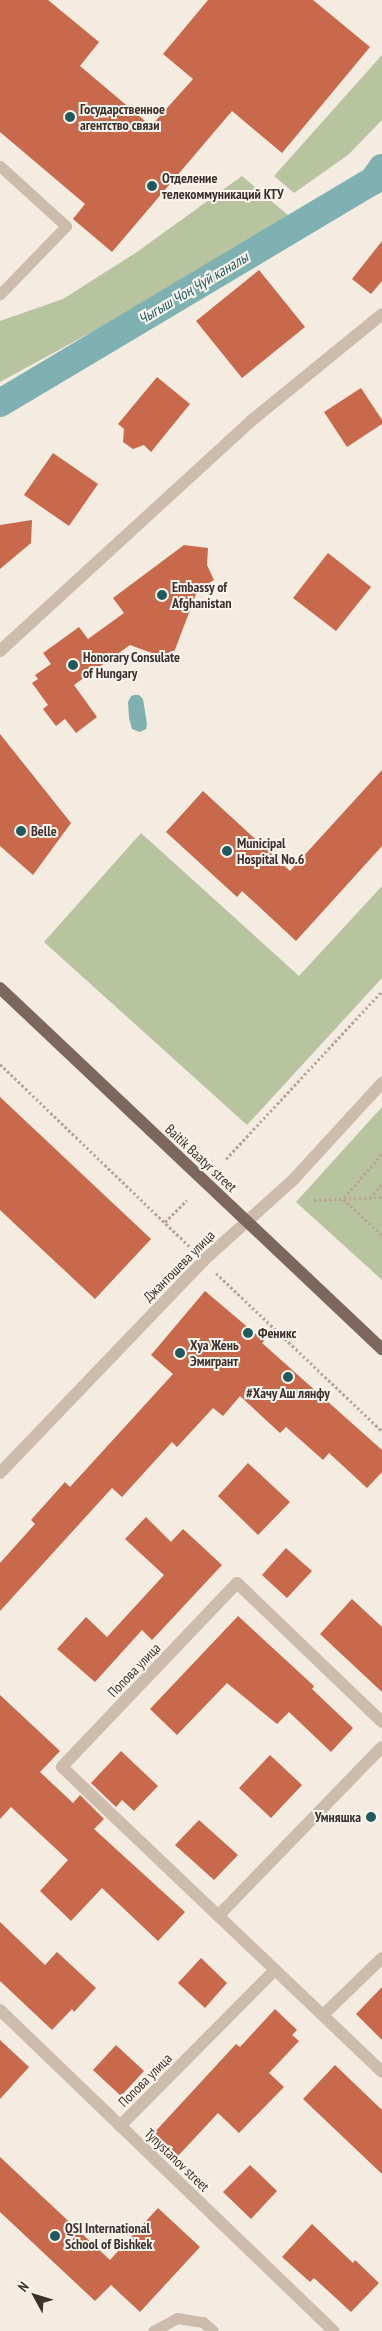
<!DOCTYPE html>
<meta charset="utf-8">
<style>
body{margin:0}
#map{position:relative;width:382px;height:2331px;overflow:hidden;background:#f4ebe1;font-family:"PT Sans Narrow",sans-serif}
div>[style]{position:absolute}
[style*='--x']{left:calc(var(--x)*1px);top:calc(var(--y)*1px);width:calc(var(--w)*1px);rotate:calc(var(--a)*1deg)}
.green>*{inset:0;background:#b8c4a0}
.water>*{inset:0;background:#7fb0b2}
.canal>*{height:28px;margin:-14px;padding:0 14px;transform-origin:14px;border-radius:14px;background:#7fb0b2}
.building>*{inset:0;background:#c8694b}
.path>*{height:3px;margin-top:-1.5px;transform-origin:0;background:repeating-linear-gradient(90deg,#b9a596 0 2.5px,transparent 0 5px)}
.service>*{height:11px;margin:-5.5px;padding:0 5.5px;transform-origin:5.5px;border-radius:5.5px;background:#cdbbac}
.minor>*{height:12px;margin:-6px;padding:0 6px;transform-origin:6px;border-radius:6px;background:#cdbbac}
.primary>*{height:12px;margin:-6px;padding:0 6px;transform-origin:6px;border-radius:6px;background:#7d675c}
.dots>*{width:14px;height:14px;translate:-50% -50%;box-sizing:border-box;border:2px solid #fbf5ee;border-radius:50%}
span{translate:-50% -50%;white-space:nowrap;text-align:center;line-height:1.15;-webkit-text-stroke:4px #fbf5ee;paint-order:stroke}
.poi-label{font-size:14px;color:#3b302b;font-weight:700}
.left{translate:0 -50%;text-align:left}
.right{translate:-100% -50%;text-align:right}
.street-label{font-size:14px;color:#3b302b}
.water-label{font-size:15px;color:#1f5a5e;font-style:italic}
.north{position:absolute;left:10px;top:2271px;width:50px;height:50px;-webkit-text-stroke:4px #fbf5ee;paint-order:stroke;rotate:309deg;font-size:14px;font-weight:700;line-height:20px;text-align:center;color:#3b302b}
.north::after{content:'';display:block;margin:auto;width:18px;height:22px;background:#3b302b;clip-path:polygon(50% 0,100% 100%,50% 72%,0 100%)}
</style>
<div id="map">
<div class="green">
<i style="clip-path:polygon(382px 55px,382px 120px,348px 155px,294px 193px,274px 176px)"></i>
<i style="clip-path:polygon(242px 176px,295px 221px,0 382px,0 321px,63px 299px,137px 252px)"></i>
<i style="clip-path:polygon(141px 833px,299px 976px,382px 886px,382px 978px,247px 1125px,44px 942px)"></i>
<i style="clip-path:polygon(382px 1107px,382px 1280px,296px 1202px)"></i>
</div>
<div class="water">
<i style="clip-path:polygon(135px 695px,139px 695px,143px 699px,147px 724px,146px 729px,140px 732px,132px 729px,129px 718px,128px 702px,131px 696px)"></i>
</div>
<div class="canal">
<i style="--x:0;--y:403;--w:434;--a:-30.8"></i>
<i style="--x:373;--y:181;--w:16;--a:-55"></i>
</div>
<div class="building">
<i style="clip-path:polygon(0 0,48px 0,99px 42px,80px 66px,151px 126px,193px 79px,163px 54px,208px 0,313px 0,370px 47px,282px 153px,232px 111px,112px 252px,73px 219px,85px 204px,0 132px)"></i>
<i style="clip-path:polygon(382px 241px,382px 281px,371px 294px,352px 279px)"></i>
<i style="clip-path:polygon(259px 270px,305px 327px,242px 378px,196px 321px)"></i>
<i style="clip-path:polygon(157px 377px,190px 404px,151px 452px,144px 445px,133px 449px,123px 442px,124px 429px,118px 424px)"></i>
<i style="clip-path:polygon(361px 388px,382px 420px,382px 424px,347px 447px,324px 412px)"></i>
<i style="clip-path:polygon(53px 453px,98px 484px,69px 526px,24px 495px)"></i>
<i style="clip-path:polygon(32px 520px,31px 543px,0 569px,0 525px)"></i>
<i style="clip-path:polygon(184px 545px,208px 548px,207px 565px,214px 580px,198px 589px,171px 660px,130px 645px,74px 685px,97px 717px,76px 733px,65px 719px,56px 726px,43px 709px,48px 705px,32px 683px,38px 679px,35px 675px,51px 664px,43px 653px,79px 627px,88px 639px,124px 613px,113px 598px)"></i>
<i style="clip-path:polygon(328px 553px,371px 587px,336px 631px,293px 598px)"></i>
<i style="clip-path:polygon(0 734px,71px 823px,33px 875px,0 846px)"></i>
<i style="clip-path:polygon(382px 770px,382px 846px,296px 941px,242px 891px,237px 897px,166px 832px,203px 791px,290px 871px)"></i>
<i style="clip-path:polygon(0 1097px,151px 1239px,95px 1299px,0 1210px)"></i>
<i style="clip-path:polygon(205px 1291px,264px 1341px,262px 1343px,382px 1450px,382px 1472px,367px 1488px,329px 1453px,323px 1460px,286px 1427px,280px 1433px,240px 1396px,223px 1416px,213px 1408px,177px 1447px,172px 1442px,122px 1497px,112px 1488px,0 1611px,0 1563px,35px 1524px,31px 1520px,65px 1482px,70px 1487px,173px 1374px,151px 1355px)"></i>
<i style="clip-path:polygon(248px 1463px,290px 1502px,258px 1535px,218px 1496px)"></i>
<i style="clip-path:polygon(146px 1517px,171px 1542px,183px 1529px,222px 1565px,152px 1640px,142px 1630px,95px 1682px,57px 1649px,86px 1617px,107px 1637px,164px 1575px,125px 1539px)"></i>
<i style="clip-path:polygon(286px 1548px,312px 1571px,287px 1598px,262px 1575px)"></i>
<i style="clip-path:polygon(352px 1599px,382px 1627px,382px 1692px,320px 1634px)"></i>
<i style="clip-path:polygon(238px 1616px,314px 1686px,312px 1689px,353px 1728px,331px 1752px,289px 1712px,277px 1724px,227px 1683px,177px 1735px,150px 1709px)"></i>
<i style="clip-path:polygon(0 1695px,60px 1751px,40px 1772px,73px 1803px,80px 1795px,104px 1819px,94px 1829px,185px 1912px,158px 1941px,102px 1888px,71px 1921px,40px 1891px,68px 1860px,11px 1807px,0 1819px)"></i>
<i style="clip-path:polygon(121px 1751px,158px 1786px,134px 1811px,122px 1800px,116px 1807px,91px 1783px)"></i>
<i style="clip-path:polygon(270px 1755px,302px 1785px,271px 1818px,239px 1788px)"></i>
<i style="clip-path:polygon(199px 1820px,238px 1855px,214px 1880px,175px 1845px)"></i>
<i style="clip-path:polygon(0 1922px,45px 1965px,57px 1952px,96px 1988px,74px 2012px,72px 2009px,52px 2030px,0 1981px)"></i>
<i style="clip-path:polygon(201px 1958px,227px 1983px,205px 2008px,178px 1983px)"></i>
<i style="clip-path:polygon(382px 1987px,382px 2040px,356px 2014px)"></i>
<i style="clip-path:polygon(275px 2009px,297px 2030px,292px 2035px,299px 2041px,269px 2073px,284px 2087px,239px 2133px,218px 2113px,177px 2157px,153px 2134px,236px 2044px,240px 2047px)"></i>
<i style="clip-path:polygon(0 2040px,29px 2067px,0 2099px)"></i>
<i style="clip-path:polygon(116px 2045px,144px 2071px,121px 2096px,93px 2070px)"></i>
<i style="clip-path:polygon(335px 2065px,382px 2110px,382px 2174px,303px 2099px)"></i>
<i style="clip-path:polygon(0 2157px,110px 2260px,158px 2208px,200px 2247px,140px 2312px,111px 2285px,95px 2301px,0 2212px)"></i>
<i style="clip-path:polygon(250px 2165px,277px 2191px,251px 2219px,223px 2192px)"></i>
<i style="clip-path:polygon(312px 2224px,353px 2263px,355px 2260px,379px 2283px,351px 2312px,314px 2278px,310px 2282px,282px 2257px)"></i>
</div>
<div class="path">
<i style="--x:0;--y:1064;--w:264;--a:43.9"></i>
<i style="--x:382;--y:1154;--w:60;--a:130.9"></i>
<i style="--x:343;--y:1199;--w:53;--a:42.7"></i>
<i style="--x:226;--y:1159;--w:229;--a:-47.1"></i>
<i style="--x:370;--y:1198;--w:18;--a:-49"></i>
<i style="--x:314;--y:1200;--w:68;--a:-2.5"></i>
<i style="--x:165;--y:1222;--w:31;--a:-45"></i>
<i style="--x:216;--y:1273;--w:229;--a:43.6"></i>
</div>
<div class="service">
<i style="--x:0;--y:166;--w:89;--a:42.3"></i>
<i style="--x:66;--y:226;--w:95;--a:134.1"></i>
<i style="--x:153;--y:2331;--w:27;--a:-28"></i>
<i style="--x:177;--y:2318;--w:26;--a:9"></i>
<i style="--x:203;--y:2322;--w:13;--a:42"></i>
</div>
<div class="minor">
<i style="--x:0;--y:651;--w:340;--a:-42.5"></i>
<i style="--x:251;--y:421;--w:169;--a:-39.2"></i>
<i style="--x:0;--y:1473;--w:294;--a:-46.2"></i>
<i style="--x:203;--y:1261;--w:121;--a:-42"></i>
<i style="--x:293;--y:1180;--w:132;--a:-47.5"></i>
<i style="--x:382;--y:1722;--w:201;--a:-136.2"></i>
<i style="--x:237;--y:1583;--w:254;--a:133.6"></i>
<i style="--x:62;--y:1767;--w:442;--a:43.6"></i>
<i style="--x:218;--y:1916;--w:235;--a:-45.9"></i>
<i style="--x:0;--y:2010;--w:463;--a:43.9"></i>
<i style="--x:323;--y:2015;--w:82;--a:-44"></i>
<i style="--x:120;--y:2126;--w:220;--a:-45.2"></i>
</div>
<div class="primary">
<i style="--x:0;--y:988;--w:526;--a:43.38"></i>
</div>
<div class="dots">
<i style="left:70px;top:117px;background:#1f5a5e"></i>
<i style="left:152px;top:186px;background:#1f5a5e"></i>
<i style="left:162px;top:595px;background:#1f5a5e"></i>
<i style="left:73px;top:665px;background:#1f5a5e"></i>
<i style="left:21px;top:831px;background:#1f5a5e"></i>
<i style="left:227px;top:851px;background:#1f5a5e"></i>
<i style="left:248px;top:1333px;background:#1f5a5e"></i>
<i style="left:180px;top:1353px;background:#1f5a5e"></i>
<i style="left:288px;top:1377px;background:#1f5a5e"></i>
<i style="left:371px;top:1817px;background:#1f5a5e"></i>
<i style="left:55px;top:2236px;background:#1f5a5e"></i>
</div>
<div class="poi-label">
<span class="left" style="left:80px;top:117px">Государственное<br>агентство связи</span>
<span class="left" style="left:162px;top:186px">Отделение<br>телекоммуникаций КТУ</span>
<span class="left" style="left:172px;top:595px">Embassy of<br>Afghanistan</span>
<span class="left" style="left:83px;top:665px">Honorary Consulate<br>of Hungary</span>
<span class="left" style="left:31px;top:831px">Belle</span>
<span class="left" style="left:237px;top:851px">Municipal<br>Hospital No.6</span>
<span class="left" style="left:258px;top:1333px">Феникс</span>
<span class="left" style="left:190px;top:1353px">Хуа Жень<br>Эмигрант</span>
<span style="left:288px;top:1393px">#Хачу Аш лянфу</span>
<span class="right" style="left:361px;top:1817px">Умняшка</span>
<span class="left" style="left:65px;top:2236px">QSI International<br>School of Bishkek</span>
</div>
<div class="street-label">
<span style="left:201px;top:1158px;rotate:43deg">Baitik Baatyr street</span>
<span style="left:179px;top:1266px;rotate:-45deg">Джантошева улица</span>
<span style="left:134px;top:1670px;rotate:-46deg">Попова улица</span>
<span style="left:145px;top:2080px;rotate:-45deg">Попова улица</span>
<span style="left:177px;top:2160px;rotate:44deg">Tynystanov street</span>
</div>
<div class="water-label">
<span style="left:193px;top:288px;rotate:-31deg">Чыгыш Чоң Чүй каналы</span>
</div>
<div class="north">N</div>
</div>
